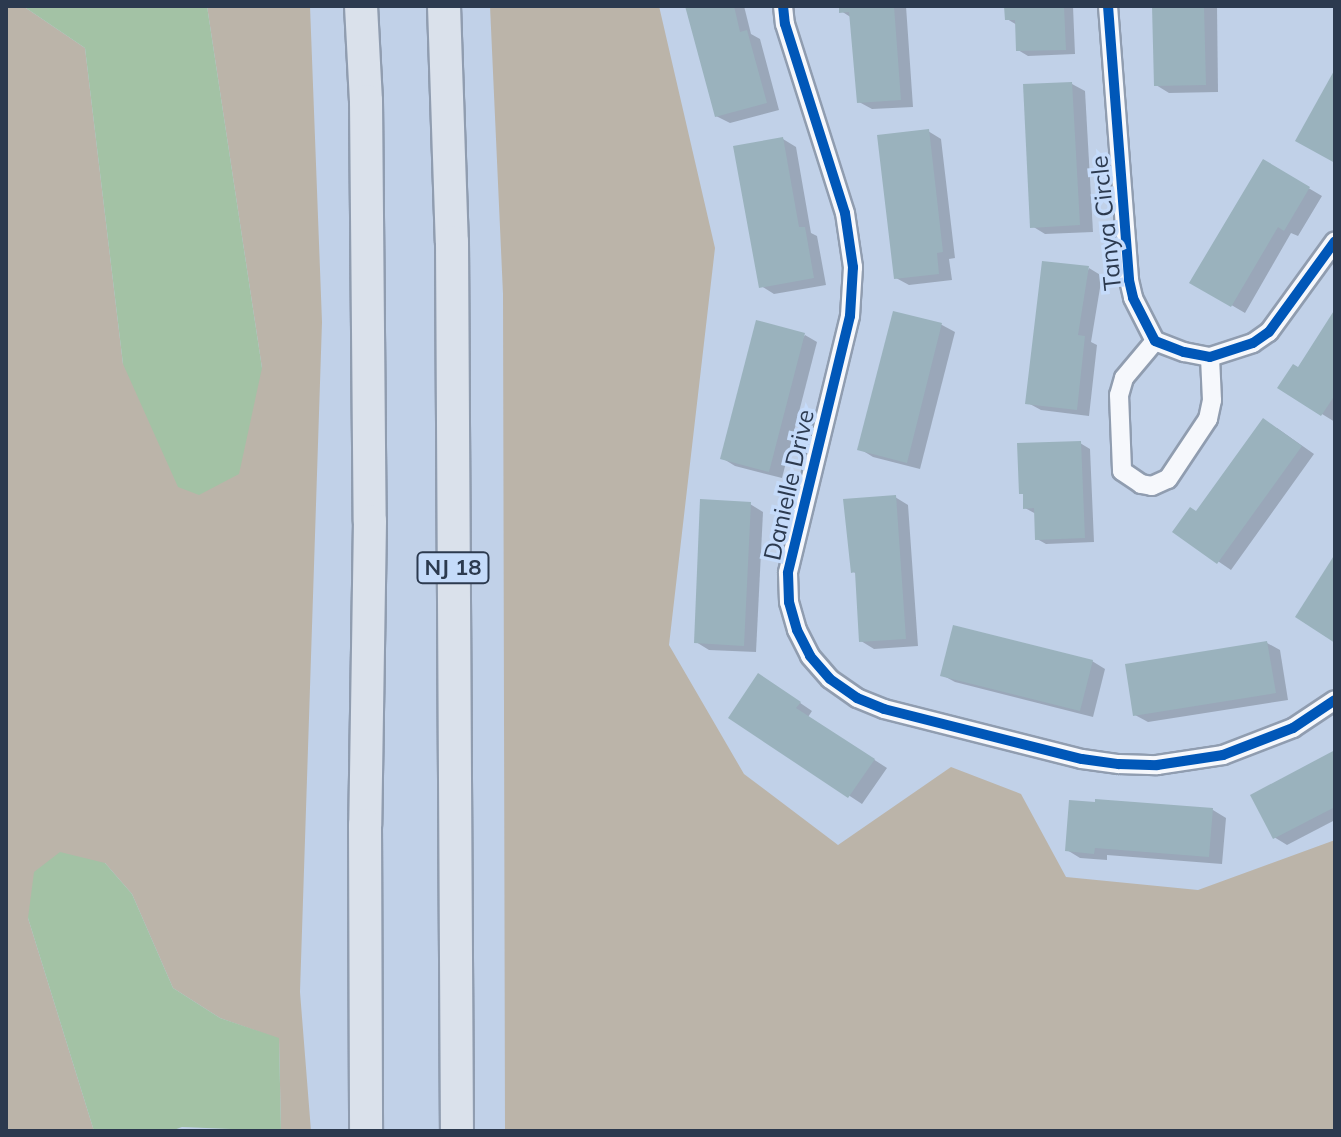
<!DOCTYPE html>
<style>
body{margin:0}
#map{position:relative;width:1341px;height:1137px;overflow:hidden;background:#c1d1e8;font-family:Mulish,sans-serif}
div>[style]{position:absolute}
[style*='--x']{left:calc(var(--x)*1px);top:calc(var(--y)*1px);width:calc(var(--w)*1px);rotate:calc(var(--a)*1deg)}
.green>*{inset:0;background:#bbb4a9}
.water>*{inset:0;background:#a3c2a5}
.shadow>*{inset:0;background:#0003}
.building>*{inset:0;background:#9ab2bd}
.roads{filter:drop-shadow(2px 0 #909db0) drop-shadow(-2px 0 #909db0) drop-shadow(0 2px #909db0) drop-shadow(0 -2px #909db0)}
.street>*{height:18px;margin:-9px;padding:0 9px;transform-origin:9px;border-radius:9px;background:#f6f8fc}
.highway>*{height:32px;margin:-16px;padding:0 16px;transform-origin:16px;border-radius:16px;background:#dae1eb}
.cycleway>*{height:10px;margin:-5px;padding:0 5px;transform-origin:5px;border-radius:5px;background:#0057b8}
span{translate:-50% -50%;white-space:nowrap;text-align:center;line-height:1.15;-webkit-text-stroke:7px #c5dbfa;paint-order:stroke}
.shield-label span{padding:2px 6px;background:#c5dbfa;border:2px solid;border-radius:6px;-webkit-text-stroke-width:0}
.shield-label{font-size:22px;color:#2c3a4f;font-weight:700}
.street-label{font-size:24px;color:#2c3a4f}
.frame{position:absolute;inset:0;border:8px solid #2c3a4f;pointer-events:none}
</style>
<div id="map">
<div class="green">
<i style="clip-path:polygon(6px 6px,23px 6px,85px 48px,123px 364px,262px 368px,207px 6px,310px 6px,322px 322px,300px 992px,311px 1131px,281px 1131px,279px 1039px,220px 1018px,173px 988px,132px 894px,105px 863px,28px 918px,94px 1131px,6px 1131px)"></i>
<i style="clip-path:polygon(490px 6px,659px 6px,715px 248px,669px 645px,744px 774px,838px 845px,951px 767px,1021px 794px,1066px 877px,1198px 890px,1335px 840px,1335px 1131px,505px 1131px,503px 294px)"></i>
</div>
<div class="water">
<i style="clip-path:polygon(23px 6px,207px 6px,262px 368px,239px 474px,199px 495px,178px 487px,123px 364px,85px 48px)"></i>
<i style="clip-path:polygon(60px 852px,105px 863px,132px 894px,173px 988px,220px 1018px,279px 1038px,281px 1131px,182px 1127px,171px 1131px,94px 1131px,28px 918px,34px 872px)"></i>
</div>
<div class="shadow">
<i style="clip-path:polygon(687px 6px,744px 6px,751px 34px,760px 39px,779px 110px,730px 123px,716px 116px)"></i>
<i style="clip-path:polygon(841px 6px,906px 6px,913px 107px,872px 109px,859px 102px,852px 18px,841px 11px)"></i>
<i style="clip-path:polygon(1005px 6px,1073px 6px,1075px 54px,1028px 56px,1018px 50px,1017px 25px,1007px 19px)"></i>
<i style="clip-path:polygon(1154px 6px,1217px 6px,1218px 92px,1169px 93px,1156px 85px)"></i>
<i style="clip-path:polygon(1072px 84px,1085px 91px,1093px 232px,1045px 234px,1032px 226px)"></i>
<i style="clip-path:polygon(928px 131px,941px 139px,955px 258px,949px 259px,952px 280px,909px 285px,896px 278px)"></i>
<i style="clip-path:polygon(783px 139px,796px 147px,811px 233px,817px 236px,826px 285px,774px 294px,761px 286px)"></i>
<i style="clip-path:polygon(1264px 162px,1322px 196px,1298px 236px,1291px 233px,1245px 313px,1192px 282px)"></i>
<i style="clip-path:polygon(1089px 268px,1102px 276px,1091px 342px,1097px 345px,1089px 416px,1041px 410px,1028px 403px)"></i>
<i style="clip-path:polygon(894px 313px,942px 325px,955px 332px,920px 469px,873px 457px,860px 449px)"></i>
<i style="clip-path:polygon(1335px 313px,1335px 422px,1322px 414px,1299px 370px)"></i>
<i style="clip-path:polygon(805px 335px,817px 342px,782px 478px,735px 466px,722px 458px)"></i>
<i style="clip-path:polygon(1277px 428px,1314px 454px,1231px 570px,1175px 532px,1197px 513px)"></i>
<i style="clip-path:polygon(1080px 443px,1090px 449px,1094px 542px,1046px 544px,1037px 539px,1036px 514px,1025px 508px)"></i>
<i style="clip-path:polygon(895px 497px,908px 505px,918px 646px,874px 649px,861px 641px,858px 574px,853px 572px)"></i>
<i style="clip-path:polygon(750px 504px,763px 512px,756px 652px,709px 650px,696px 642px)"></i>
<i style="clip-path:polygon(1267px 643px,1280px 650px,1288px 700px,1148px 722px,1135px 715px)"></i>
<i style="clip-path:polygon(1092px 661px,1105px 669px,1093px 717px,955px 682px,942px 675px)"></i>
<i style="clip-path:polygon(771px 683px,812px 711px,808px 717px,887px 768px,862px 804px,731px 718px)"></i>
<i style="clip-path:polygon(1335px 753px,1335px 820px,1287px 845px,1274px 837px)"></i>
<i style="clip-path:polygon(1213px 810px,1226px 818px,1222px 864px,1107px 855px,1107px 860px,1080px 858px,1067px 850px)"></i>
</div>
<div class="building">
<i style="clip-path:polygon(685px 6px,734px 6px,740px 32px,747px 30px,767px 103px,715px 117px)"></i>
<i style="clip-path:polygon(839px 6px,894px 6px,901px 100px,857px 103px,849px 12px,839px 13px)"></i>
<i style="clip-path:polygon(1004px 6px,1064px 6px,1066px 50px,1016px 51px,1015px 20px,1005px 20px)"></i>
<i style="clip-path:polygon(1152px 6px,1204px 6px,1206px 85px,1154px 86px)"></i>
<i style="clip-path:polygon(1335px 69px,1335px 163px,1295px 141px)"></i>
<i style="clip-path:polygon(1072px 82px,1080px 225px,1030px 228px,1023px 84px)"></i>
<i style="clip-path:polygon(929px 129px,943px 252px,937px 253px,939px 274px,894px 279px,877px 135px)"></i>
<i style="clip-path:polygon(783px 137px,799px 227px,805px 227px,814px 278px,759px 288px,733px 146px)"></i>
<i style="clip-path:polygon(1263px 159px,1310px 187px,1284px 231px,1278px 227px,1231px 307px,1189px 283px)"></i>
<i style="clip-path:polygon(1042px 261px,1089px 266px,1078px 335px,1085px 336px,1077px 410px,1025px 404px)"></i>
<i style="clip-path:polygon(1335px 309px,1335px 395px,1321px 416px,1277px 388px,1293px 364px,1298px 367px)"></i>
<i style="clip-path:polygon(893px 311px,942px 323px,907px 463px,857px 450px)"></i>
<i style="clip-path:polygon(756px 320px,805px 333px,769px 472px,720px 459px)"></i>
<i style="clip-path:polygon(1263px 418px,1302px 446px,1217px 564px,1172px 532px,1190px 507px,1196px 511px)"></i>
<i style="clip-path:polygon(1081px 441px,1085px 538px,1035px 540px,1034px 508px,1023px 509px,1023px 494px,1019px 494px,1017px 443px)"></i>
<i style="clip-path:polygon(896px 495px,906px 639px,859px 642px,855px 572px,851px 573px,843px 499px)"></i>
<i style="clip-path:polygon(700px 499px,751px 502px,744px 646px,694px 643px)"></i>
<i style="clip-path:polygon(1335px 554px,1335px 643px,1295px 617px)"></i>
<i style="clip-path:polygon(953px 625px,1093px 660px,1080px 711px,940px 676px)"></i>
<i style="clip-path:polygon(1267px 641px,1276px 693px,1133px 716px,1125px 664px)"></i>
<i style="clip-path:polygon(758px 673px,801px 702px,796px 708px,875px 759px,848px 798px,728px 718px)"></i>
<i style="clip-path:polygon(1335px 750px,1335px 807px,1273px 839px,1250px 795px)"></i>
<i style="clip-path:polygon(1095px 799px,1213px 808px,1209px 857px,1095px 848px,1094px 854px,1065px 851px,1069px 800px,1095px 802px)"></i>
</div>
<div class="roads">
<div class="street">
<i style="--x:783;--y:6;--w:18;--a:84"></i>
<i style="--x:785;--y:24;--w:198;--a:72.4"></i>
<i style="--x:845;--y:213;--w:55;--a:81.6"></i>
<i style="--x:853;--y:267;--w:49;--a:93.5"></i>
<i style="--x:850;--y:316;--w:264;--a:103.6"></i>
<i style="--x:788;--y:573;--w:29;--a:88"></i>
<i style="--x:789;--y:602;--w:29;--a:74"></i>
<i style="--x:797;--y:630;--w:29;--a:63"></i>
<i style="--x:810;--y:656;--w:30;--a:49"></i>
<i style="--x:830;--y:679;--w:33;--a:35"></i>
<i style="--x:857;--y:698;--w:29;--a:22"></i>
<i style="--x:884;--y:709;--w:204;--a:14.2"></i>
<i style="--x:1082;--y:759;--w:37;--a:8"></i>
<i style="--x:1119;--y:764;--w:38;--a:2"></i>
<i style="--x:1157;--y:765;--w:67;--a:-8.6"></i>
<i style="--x:1223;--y:755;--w:75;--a:-21.1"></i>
<i style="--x:1293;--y:728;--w:50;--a:-33.7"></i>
<i style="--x:1108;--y:6;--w:275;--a:85.6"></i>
<i style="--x:1129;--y:280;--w:18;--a:77"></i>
<i style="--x:1133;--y:298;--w:48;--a:62.9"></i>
<i style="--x:1155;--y:341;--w:31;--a:21"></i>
<i style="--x:1184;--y:352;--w:26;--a:11"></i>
<i style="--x:1210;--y:357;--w:45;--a:-18"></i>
<i style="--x:1253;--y:343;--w:19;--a:-35"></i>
<i style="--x:1269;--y:332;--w:112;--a:-54"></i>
<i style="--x:1155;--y:341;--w:48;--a:130"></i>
<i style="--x:1124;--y:378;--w:18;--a:106"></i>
<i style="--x:1119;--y:395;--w:76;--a:87.7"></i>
<i style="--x:1122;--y:471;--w:23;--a:34"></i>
<i style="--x:1141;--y:484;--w:11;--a:10"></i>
<i style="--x:1152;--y:486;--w:17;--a:-24"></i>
<i style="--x:1168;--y:479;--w:72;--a:-56.3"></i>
<i style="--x:1208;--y:419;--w:19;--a:-78"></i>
<i style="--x:1212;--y:400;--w:43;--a:-92.7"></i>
</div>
<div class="highway">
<i style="--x:361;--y:6;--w:95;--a:87"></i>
<i style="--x:366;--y:101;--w:420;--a:89.5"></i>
<i style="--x:370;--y:521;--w:304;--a:90.9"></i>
<i style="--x:365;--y:825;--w:306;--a:89.8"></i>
<i style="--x:444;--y:6;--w:236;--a:88.1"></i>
<i style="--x:452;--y:242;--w:889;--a:89.68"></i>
</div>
</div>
<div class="cycleway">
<i style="--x:783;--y:6;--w:18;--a:84"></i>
<i style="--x:785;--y:24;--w:198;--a:72.4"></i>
<i style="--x:845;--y:213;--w:55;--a:81.6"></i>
<i style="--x:853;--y:267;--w:49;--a:93.5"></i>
<i style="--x:850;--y:316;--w:264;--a:103.6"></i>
<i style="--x:788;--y:573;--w:29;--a:88"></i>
<i style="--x:789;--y:602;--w:29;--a:74"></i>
<i style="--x:797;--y:630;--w:29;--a:63"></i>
<i style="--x:810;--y:656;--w:30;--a:49"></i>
<i style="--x:830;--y:679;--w:33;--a:35"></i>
<i style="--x:857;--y:698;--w:29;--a:22"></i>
<i style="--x:884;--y:709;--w:204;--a:14.2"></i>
<i style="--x:1082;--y:759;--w:37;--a:8"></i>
<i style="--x:1119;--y:764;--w:38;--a:2"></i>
<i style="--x:1157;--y:765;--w:67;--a:-8.6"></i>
<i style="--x:1223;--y:755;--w:75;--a:-21.1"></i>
<i style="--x:1293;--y:728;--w:50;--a:-33.7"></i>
<i style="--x:1108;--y:6;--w:275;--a:85.6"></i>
<i style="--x:1129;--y:280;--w:18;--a:77"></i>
<i style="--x:1133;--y:298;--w:48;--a:62.9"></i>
<i style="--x:1155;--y:341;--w:31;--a:21"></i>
<i style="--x:1184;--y:352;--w:26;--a:11"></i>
<i style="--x:1210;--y:357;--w:45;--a:-18"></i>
<i style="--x:1253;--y:343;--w:19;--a:-35"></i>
<i style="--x:1269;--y:332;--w:112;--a:-54"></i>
</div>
<div class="shield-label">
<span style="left:453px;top:568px">NJ 18</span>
</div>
<div class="street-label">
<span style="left:1106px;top:223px;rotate:-96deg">Tanya Circle</span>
<span style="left:789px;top:485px;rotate:-77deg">Danielle Drive</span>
</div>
<div class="frame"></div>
</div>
